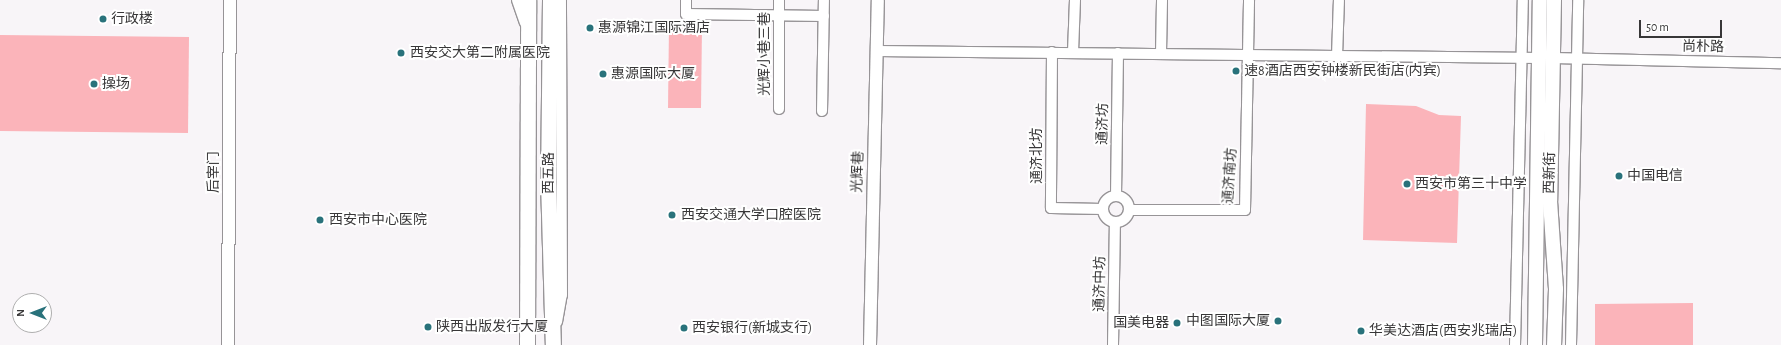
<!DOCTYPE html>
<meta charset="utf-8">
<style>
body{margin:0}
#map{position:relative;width:1781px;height:345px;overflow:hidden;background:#f8f5f8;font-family:"Alegreya Sans","Noto Sans SC",sans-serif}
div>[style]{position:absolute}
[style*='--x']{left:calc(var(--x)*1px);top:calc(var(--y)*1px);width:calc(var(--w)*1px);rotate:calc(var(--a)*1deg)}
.green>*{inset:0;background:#fbb4ba}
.roads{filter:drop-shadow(1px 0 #979497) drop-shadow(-1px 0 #979497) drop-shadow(0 1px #979497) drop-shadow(0 -1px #979497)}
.minor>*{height:10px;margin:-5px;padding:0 5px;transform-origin:5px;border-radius:5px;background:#fff}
.minor>.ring{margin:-5px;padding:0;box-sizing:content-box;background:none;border:10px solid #fff;border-radius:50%}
.tertiary>*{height:12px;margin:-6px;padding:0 6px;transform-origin:6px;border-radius:6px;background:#fff}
.secondary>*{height:14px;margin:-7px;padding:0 7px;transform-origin:7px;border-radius:7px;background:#fff}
.primary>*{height:15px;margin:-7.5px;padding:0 7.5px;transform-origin:7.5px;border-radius:7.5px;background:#fff}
.dots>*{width:11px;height:11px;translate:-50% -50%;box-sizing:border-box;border:2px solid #fff;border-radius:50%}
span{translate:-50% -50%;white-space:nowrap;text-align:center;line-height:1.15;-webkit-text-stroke:4px #fff;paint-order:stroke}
.poi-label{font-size:14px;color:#383738}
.left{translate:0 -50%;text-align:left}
.right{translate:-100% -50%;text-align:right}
.street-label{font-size:14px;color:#383738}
.north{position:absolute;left:12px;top:293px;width:40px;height:40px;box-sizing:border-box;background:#fff;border:1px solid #afafaf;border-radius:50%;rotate:270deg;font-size:11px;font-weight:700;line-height:16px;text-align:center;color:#383738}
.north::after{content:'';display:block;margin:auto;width:14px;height:18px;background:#29727b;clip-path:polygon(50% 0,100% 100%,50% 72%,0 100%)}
.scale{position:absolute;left:1639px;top:20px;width:83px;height:18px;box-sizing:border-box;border:2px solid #383738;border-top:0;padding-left:5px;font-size:12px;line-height:14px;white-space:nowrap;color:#383738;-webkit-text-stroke:3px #fff;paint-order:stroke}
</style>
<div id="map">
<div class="green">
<i style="clip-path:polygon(669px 25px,702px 26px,701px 108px,668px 108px)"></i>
<i style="clip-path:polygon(0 35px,189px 37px,188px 133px,0 131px)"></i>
<i style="clip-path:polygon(1366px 104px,1416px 106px,1439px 115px,1461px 116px,1457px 243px,1363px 240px)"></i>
<i style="clip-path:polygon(1693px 303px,1693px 345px,1595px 345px,1595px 304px)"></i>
</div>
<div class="roads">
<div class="minor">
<i style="--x:517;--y:0;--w:24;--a:71"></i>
<i style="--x:686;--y:0;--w:14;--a:90"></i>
<i style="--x:686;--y:14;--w:138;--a:0.8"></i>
<i style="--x:877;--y:51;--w:662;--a:0.61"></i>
<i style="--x:1052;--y:52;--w:156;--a:90.4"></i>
<i style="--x:1051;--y:208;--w:52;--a:1.1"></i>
<i style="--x:1073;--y:52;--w:52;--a:-87.8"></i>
<i style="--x:1161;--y:53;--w:53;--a:-88.9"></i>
<i style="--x:1337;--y:56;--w:56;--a:-88"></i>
<i style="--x:1553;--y:58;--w:228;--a:1.3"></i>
<i style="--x:779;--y:109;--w:109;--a:-90"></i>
<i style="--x:822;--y:111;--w:111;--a:-89"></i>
<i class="ring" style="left:1103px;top:196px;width:16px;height:16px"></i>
<i style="--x:1116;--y:196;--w:143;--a:-89.2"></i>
<i style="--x:1129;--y:210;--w:116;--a:0"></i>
<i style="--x:1245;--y:210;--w:210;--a:-88.9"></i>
<i style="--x:557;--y:322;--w:27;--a:-80"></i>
<i style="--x:562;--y:295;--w:295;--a:-90.2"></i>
<i style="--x:1113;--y:345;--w:122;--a:-89.1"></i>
<i style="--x:1515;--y:345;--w:345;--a:-88.7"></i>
<i style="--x:1571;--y:345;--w:345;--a:-88.8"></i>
</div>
<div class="tertiary">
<i style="--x:228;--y:345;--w:345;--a:-89.7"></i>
<i style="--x:870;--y:345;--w:345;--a:-88.7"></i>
</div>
<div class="secondary">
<i style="--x:1554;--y:0;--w:201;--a:91.1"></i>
<i style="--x:1550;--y:201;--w:88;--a:86.1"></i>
<i style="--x:1556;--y:289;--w:56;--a:92"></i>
<i style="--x:1535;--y:345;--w:345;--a:-89.2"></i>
</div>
<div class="primary">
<i style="--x:550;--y:0;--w:180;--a:90.6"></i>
<i style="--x:548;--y:180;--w:165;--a:88.3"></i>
<i style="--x:527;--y:345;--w:345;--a:-89.8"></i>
</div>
</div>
<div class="dots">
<i style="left:103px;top:19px;background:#29727b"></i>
<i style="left:590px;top:28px;background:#29727b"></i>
<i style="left:401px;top:53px;background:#29727b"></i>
<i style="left:1236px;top:71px;background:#29727b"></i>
<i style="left:603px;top:74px;background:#29727b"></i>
<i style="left:94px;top:84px;background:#29727b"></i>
<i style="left:1619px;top:176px;background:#29727b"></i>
<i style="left:1407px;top:184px;background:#29727b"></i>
<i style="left:672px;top:215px;background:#29727b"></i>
<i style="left:320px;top:220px;background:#29727b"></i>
<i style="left:1278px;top:321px;background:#29727b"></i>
<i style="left:1177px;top:323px;background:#29727b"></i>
<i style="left:428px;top:327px;background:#29727b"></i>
<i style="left:684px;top:328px;background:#29727b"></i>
<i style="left:1361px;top:331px;background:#29727b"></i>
</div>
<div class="poi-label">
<span class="left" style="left:111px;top:19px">行政楼</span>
<span class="left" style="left:598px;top:28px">惠源锦江国际酒店</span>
<span class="left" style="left:410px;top:53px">西安交大第二附属医院</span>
<span class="left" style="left:1244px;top:71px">速8酒店西安钟楼新民街店(内宾)</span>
<span class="left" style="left:611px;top:74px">惠源国际大厦</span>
<span class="left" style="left:102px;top:84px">操场</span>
<span class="left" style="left:1627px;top:176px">中国电信</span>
<span class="left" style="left:1415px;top:184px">西安市第三十中学</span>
<span class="left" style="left:681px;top:215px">西安交通大学口腔医院</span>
<span class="left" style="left:329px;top:220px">西安市中心医院</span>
<span class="right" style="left:1270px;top:321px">中图国际大厦</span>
<span class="right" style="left:1169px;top:323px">国美电器</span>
<span class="left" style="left:436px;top:327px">陕西出版发行大厦</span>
<span class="left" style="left:692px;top:328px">西安银行(新城支行)</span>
<span class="left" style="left:1369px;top:331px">华美达酒店(西安兆瑞店)</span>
</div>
<div class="street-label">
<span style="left:1703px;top:47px;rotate:1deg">尚朴路</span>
<span style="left:765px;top:54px;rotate:-90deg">光辉小巷三巷</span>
<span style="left:1103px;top:124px;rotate:-89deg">通济坊</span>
<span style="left:1037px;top:156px;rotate:-90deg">通济北坊</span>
<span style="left:214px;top:172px;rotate:-90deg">后宰门</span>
<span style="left:858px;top:172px;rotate:-88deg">光辉巷</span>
<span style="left:549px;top:173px;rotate:-90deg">西五路</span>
<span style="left:1550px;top:173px;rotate:-89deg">西新街</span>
<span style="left:1230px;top:176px;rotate:-86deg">通济南坊</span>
<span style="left:1100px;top:284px;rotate:-89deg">通济中坊</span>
</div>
<div class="north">N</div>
<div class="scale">50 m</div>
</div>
